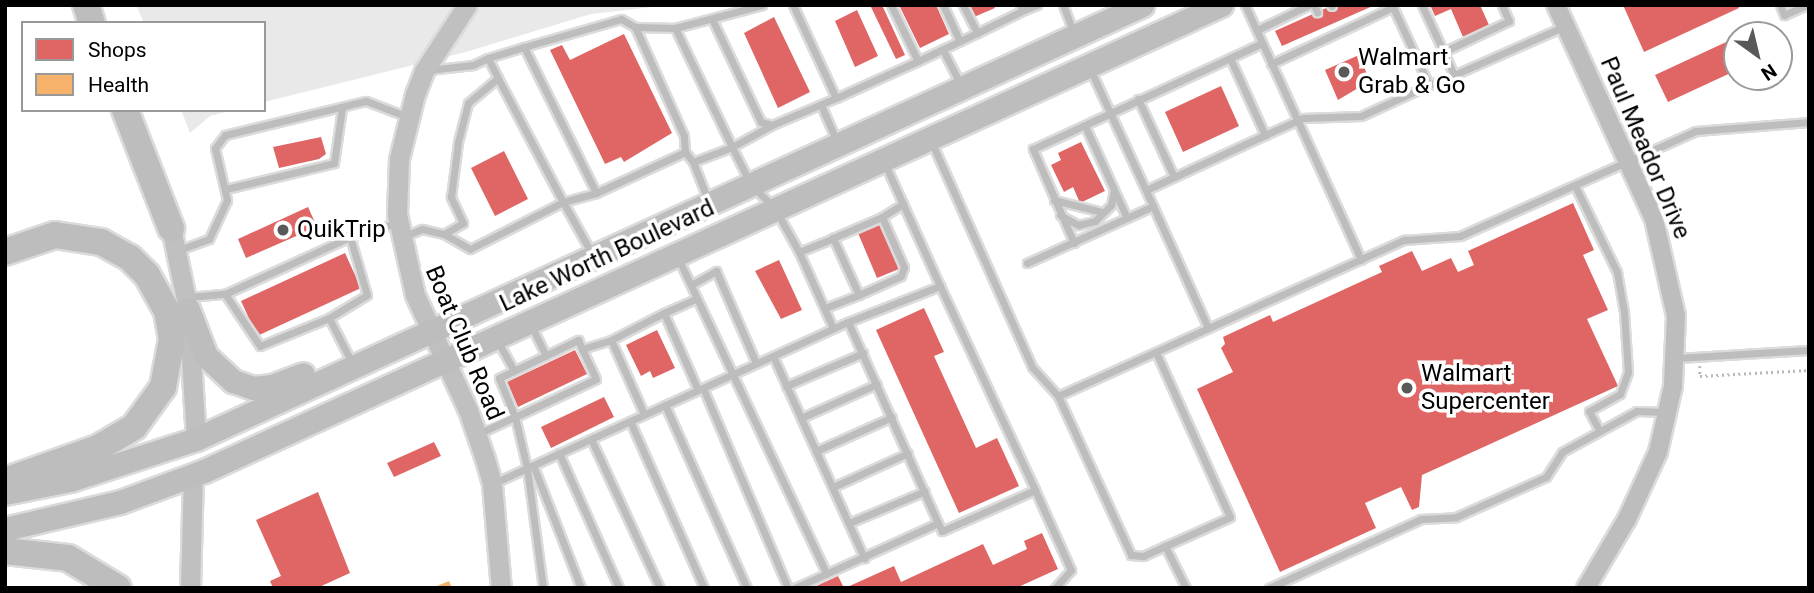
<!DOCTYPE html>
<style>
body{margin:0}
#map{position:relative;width:1814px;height:593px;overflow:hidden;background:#fff;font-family:Roboto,sans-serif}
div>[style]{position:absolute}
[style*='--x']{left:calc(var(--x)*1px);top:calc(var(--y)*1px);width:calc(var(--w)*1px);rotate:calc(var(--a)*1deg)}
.green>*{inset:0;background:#e9e9e9}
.shops>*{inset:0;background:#e06666}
.health>*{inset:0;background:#f6b26b}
.path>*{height:2.5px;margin-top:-1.25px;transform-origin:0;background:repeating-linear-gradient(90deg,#b8b8b8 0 2px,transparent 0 5.5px)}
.roads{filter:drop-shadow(2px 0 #dbdbdb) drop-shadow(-2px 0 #dbdbdb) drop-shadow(0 2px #dbdbdb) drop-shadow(0 -2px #dbdbdb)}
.service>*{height:7px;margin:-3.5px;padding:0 3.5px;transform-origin:3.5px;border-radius:3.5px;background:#bdbdbd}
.tertiary>*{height:18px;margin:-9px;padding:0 9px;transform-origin:9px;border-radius:9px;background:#bdbdbd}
.secondary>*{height:19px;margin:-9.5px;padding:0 9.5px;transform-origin:9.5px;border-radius:9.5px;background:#c0c0c0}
.trunk>*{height:23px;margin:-11.5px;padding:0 11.5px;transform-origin:11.5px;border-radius:11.5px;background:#bdbdbd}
.motorway>*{height:26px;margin:-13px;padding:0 13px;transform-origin:13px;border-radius:13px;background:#bdbdbd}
.dots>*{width:19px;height:19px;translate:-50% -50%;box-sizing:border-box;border:4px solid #fff;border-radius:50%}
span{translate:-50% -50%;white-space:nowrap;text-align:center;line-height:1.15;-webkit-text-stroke:7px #fff;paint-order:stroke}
.poi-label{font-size:24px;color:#000}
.left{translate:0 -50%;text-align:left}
.street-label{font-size:24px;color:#000}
.frame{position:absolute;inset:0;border:7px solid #000;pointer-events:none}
.legend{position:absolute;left:21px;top:21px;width:245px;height:91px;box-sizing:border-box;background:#fff;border:2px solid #999;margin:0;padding:9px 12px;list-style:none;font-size:21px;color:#000}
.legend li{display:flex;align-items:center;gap:14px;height:35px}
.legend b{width:35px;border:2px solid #999}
.north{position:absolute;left:1723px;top:21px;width:70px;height:70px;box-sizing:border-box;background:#fff;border:2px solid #999;border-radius:50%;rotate:146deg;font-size:19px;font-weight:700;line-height:28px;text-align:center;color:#000}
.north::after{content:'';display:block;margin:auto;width:24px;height:32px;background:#595959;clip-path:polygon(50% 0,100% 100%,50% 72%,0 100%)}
</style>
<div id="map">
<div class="green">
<i style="clip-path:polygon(136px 5px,670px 5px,591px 14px,466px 52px,264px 102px,264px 23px,144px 23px)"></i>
<i style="clip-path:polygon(181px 110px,233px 110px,210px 116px,190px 133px)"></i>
</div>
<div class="shops">
<i style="clip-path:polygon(870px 5px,882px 5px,905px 55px,896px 59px)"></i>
<i style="clip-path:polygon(899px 5px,936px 5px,949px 34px,920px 48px)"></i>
<i style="clip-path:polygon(968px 5px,994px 5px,995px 8px,974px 17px)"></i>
<i style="clip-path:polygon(1333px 5px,1375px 5px,1282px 46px,1275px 31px)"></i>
<i style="clip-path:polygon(1430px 5px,1480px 5px,1489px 25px,1463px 37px,1451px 9px,1435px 16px)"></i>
<i style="clip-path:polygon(1623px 5px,1738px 5px,1739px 8px,1644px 52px)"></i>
<i style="clip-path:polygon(857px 10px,878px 56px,855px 67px,835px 21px)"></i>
<i style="clip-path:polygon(774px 17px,810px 92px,778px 108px,744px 33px)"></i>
<i style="clip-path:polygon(624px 34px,672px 133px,624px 162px,621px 157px,605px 164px,550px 50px,562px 45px,570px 60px)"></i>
<i style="clip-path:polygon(1737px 37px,1737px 70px,1668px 102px,1655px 75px)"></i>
<i style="clip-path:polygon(1359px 55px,1370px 81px,1338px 100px,1325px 70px)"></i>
<i style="clip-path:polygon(1221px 86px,1239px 126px,1183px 152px,1165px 112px)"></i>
<i style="clip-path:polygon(321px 137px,326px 154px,319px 159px,279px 168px,273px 147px)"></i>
<i style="clip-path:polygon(1081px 142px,1105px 191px,1080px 203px,1073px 187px,1064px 192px,1051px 165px,1061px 160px,1058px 153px)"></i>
<i style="clip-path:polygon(504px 151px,528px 199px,495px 216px,471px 168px)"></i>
<i style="clip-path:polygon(1573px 203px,1594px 250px,1583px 255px,1608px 310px,1587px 319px,1618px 386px,1422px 475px,1419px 507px,1412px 510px,1401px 487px,1365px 503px,1376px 528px,1280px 572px,1197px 389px,1233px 372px,1221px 348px,1225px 344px,1223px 337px,1270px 315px,1273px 322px,1382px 272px,1379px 266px,1412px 251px,1422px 271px,1451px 258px,1458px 272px,1474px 265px,1468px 251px)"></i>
<i style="clip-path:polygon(308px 207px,317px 227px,246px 258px,238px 239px)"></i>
<i style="clip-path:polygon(880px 224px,899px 269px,877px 278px,858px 233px)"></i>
<i style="clip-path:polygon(345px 253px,361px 288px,257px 336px,241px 301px)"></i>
<i style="clip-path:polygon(779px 260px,802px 310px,781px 319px,755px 271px)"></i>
<i style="clip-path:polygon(924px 308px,944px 352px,934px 356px,976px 448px,997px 438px,1019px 486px,959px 513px,876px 330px)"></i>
<i style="clip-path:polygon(657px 330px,675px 368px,653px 378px,650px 371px,641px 376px,626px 345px)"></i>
<i style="clip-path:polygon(575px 350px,587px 374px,518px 407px,507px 382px)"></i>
<i style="clip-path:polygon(604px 397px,614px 417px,551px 448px,541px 427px)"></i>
<i style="clip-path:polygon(434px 442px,441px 456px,394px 477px,387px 463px)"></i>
<i style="clip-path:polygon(318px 492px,350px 573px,317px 588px,273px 588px,270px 581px,281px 576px,256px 520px)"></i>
<i style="clip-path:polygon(1042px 533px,1058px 569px,1016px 588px,845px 588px,894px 566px,901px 582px,983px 544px,993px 565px,1027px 549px,1024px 541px)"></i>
<i style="clip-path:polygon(838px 576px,844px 588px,812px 588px)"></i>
</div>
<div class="health">
<i style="clip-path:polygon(449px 581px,452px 588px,432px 588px)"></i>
</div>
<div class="path">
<i style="--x:1700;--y:366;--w:10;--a:90"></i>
<i style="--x:1700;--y:376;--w:109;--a:-3.2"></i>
</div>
<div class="roads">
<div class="service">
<i style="--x:793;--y:5;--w:102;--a:65.2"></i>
<i style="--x:836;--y:98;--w:90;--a:-24.3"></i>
<i style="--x:891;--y:5;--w:62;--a:64.3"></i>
<i style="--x:918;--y:61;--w:65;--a:-25.4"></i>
<i style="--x:943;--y:5;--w:40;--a:65"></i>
<i style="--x:963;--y:5;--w:31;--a:63"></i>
<i style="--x:977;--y:33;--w:52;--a:-26.1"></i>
<i style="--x:1020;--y:5;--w:6;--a:51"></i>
<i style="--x:1024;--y:10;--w:14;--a:-21"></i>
<i style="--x:1063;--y:5;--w:31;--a:69"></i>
<i style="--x:1245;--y:5;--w:280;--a:65.5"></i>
<i style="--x:1314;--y:5;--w:8;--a:67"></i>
<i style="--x:1331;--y:5;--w:1;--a:45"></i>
<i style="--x:1392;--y:5;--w:88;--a:65.2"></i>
<i style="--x:1429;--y:85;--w:27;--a:-22"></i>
<i style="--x:1454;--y:75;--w:77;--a:-114.6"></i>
<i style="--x:1780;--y:5;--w:11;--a:68"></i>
<i style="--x:1784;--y:15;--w:24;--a:-24"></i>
<i style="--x:712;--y:19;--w:114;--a:64.6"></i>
<i style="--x:761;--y:122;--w:11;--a:15"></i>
<i style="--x:772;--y:125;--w:69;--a:-22.9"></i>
<i style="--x:635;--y:27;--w:40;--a:1.4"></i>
<i style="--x:675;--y:28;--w:90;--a:-14.8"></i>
<i style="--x:675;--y:28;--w:132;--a:64.4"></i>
<i style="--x:732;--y:147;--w:46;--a:-28.8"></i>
<i style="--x:1257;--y:30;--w:58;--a:-25.7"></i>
<i style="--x:943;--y:50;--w:38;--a:63"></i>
<i style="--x:1443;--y:52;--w:73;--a:-25.2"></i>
<i style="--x:1509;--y:21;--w:17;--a:-114"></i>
<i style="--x:488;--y:58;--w:38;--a:-17"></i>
<i style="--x:524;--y:47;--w:163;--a:63.7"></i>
<i style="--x:596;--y:193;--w:98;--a:-24.7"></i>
<i style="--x:685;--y:152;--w:16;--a:-94"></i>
<i style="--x:684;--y:136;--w:120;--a:-114.2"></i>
<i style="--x:635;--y:27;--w:16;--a:-150"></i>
<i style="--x:621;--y:19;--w:101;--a:163.9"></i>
<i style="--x:1230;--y:58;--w:35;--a:-25"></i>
<i style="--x:1271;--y:64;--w:135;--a:-25"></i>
<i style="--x:1454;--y:75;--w:121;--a:-23.8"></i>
<i style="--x:1138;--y:99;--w:86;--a:65.2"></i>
<i style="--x:821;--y:105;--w:40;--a:66.6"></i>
<i style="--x:1085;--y:126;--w:101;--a:65.5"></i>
<i style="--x:1265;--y:135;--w:42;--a:-24.1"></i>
<i style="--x:1303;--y:118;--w:58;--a:-2"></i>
<i style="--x:1361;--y:116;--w:75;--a:-24.5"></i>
<i style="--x:931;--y:141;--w:248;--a:65.9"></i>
<i style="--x:1032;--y:367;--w:39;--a:48"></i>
<i style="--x:1058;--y:396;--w:175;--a:65.3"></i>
<i style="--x:1131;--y:555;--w:12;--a:5"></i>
<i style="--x:1143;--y:556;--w:95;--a:-24.1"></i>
<i style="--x:1230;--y:517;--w:181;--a:-114.2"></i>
<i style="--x:685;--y:152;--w:13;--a:51"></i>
<i style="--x:693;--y:162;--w:42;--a:-21"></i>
<i style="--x:732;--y:147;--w:42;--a:63.4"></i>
<i style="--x:751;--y:185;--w:32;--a:44"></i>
<i style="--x:774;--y:207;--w:51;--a:60.9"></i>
<i style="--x:799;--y:252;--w:83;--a:65.9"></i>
<i style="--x:693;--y:162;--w:41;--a:68.5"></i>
<i style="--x:884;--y:162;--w:136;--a:65.7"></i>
<i style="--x:1575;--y:186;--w:96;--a:64"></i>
<i style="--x:1617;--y:272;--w:41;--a:80.1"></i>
<i style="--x:1624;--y:312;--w:60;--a:86.2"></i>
<i style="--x:1628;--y:372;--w:23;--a:110"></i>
<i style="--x:1620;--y:394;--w:35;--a:151"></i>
<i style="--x:1589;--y:411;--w:21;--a:62"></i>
<i style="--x:226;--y:189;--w:111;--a:-13.5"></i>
<i style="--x:334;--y:163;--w:56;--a:-81.7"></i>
<i style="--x:1054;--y:200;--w:49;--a:14"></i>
<i style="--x:1153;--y:206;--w:134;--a:65.7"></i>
<i style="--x:1060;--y:215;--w:21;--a:29"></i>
<i style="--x:1078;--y:225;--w:17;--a:-13"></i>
<i style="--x:1095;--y:221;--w:23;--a:-45"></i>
<i style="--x:1111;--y:205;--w:15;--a:-79"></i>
<i style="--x:882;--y:217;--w:25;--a:-32"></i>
<i style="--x:444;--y:234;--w:30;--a:30"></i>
<i style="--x:470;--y:249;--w:104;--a:-26.8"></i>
<i style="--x:563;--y:202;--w:140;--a:-117.7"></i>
<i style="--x:350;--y:237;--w:48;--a:-16.9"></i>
<i style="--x:403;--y:237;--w:21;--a:-23"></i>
<i style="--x:422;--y:229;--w:23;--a:13"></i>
<i style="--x:444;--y:234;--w:22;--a:-30"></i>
<i style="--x:463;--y:223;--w:29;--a:-115"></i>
<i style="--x:451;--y:197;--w:55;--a:-82.7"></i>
<i style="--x:458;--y:142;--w:40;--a:-75.6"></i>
<i style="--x:468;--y:103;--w:39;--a:-40"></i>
<i style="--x:498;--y:78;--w:22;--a:-117"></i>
<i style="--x:488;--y:58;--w:17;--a:155"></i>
<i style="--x:473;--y:65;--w:45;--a:173.7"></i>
<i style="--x:1074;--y:243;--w:103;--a:-113.6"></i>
<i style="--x:1033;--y:149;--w:217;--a:-24.8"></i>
<i style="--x:1230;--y:58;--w:85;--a:65.6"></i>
<i style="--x:1265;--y:135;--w:131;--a:155.2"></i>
<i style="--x:176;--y:251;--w:35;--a:-20"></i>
<i style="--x:209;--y:239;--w:43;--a:-65.2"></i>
<i style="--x:227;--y:200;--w:53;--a:-103"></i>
<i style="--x:215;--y:148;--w:16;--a:-52"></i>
<i style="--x:225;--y:135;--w:145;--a:-13.6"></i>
<i style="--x:366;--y:101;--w:45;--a:20.9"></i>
<i style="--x:799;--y:252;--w:37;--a:-22"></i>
<i style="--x:833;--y:238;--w:53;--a:-23.2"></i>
<i style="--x:882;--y:217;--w:55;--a:66.3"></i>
<i style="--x:904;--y:267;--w:9;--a:108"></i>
<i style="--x:901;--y:276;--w:46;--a:155.7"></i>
<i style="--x:859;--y:295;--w:63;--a:-114.5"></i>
<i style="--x:592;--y:254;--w:60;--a:-119.1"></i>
<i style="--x:563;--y:202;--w:34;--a:-15"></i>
<i style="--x:678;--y:258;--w:349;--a:64.8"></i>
<i style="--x:1027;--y:263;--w:138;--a:-24.3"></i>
<i style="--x:1153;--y:206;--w:151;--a:-114.7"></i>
<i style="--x:691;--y:285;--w:29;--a:-29"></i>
<i style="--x:716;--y:271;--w:100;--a:66.5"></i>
<i style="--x:188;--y:297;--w:37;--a:-5"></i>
<i style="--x:825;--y:308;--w:36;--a:-21"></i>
<i style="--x:664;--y:313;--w:36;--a:-24"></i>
<i style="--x:329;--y:318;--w:74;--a:157.9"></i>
<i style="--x:260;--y:346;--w:63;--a:-123.9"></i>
<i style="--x:225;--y:294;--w:137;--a:-24.5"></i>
<i style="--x:350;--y:237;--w:60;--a:73.7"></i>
<i style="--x:367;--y:295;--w:44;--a:148.8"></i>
<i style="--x:329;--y:318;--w:51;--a:62.9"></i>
<i style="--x:848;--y:322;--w:99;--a:-21.4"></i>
<i style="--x:940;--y:286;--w:225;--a:65"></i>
<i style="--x:1035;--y:490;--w:102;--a:156.2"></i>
<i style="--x:942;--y:531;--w:9;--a:-117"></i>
<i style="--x:531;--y:325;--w:34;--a:64"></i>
<i style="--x:497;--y:340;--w:35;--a:61"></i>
<i style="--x:773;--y:356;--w:222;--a:65.7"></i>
<i style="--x:1677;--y:358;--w:132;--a:-3.5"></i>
<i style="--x:786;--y:386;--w:84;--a:-23.2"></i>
<i style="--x:703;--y:388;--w:217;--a:67"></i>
<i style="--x:1058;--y:396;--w:380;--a:-24.3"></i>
<i style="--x:1404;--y:240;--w:56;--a:-4.1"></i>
<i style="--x:1460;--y:236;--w:258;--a:-24"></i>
<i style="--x:1696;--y:131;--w:113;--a:-4.6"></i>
<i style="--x:665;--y:405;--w:201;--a:65.9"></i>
<i style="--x:644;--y:414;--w:81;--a:-114"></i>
<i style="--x:611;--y:340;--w:59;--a:-27"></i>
<i style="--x:664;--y:313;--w:84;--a:66.2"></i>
<i style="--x:801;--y:418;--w:83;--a:-24.1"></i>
<i style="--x:630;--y:421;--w:183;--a:66.1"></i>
<i style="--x:480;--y:433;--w:38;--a:-25"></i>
<i style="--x:515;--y:417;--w:42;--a:-112.3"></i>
<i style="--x:499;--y:378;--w:88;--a:-25.7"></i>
<i style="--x:578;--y:340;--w:10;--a:66"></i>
<i style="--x:591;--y:439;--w:164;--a:65.2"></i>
<i style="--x:816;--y:451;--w:83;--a:-24.1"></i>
<i style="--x:559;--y:453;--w:148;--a:66"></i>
<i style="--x:533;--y:465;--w:132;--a:68.7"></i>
<i style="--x:492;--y:484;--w:391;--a:-24.5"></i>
<i style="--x:848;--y:322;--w:220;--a:65.9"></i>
<i style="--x:938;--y:523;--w:157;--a:155.6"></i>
<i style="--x:833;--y:487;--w:82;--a:-24.4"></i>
<i style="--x:1035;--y:490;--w:88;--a:65.8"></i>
<i style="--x:1071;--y:570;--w:24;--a:132"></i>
<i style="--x:849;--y:523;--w:82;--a:-22.8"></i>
<i style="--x:1165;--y:546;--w:47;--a:63.4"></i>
<i style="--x:543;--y:588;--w:121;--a:-97.6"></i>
<i style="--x:527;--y:468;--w:52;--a:-103.2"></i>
<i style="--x:515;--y:417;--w:89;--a:-25.1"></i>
<i style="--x:596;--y:379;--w:33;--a:-115"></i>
<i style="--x:582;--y:349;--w:30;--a:-17"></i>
<i style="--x:1269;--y:588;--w:167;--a:-24.4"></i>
<i style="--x:1421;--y:519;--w:35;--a:-3"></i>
<i style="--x:1456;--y:517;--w:98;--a:-24"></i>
<i style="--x:1546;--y:477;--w:30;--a:-57"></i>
<i style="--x:1562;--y:452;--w:85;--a:-28.7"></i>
<i style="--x:1637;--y:411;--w:28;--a:2"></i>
</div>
<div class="tertiary">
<i style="--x:1556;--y:5;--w:235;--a:65.4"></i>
<i style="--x:1654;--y:219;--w:99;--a:77.2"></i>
<i style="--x:1676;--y:316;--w:70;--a:92.5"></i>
<i style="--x:1673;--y:386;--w:68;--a:102.8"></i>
<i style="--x:1658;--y:452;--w:74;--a:114.8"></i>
<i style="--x:1627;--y:519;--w:80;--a:120.7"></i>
</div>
<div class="secondary">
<i style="--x:467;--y:5;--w:79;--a:123.1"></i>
<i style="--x:424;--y:71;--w:25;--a:111"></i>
<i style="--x:415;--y:94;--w:67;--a:103.8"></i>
<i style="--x:399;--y:159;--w:55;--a:92.1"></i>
<i style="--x:397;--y:214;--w:83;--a:77.5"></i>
<i style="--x:415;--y:295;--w:127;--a:65.3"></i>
<i style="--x:468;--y:410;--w:52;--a:70.9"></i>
<i style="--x:485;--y:459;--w:26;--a:74"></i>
<i style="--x:492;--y:484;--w:104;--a:85.1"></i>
<i style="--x:171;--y:228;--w:83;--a:78.1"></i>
<i style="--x:188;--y:309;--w:130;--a:86.5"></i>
<i style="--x:190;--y:588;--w:113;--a:-88.5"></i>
</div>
<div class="trunk">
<i style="--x:188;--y:309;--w:50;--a:69"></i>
<i style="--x:206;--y:356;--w:37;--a:43"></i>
<i style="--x:233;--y:381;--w:21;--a:19"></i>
<i style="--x:253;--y:388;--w:19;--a:-6"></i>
<i style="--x:272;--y:386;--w:33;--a:-21"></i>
<i style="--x:5;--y:493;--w:66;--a:-11.3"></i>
<i style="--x:70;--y:480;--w:133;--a:-18"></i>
<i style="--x:196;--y:439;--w:1041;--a:-24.64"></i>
<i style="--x:5;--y:529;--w:118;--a:-13.2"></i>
<i style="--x:120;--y:502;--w:90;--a:-20.3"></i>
<i style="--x:204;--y:471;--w:1119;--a:-24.62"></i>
</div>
<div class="motorway">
<i style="--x:86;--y:5;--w:19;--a:72"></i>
<i style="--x:125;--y:110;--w:127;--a:68.7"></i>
<i style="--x:5;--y:252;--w:53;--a:-18.8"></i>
<i style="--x:55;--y:235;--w:47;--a:8.7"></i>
<i style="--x:101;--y:242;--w:33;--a:29"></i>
<i style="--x:130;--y:258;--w:24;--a:45"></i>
<i style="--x:147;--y:275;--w:41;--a:60.9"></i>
<i style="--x:167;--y:311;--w:28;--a:80"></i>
<i style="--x:172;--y:339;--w:49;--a:100.6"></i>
<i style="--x:163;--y:387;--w:49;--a:125.9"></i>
<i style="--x:134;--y:427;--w:42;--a:149.7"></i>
<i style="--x:98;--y:448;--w:99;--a:160.5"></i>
<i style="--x:5;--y:551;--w:63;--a:6.3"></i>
<i style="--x:68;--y:558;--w:58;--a:31"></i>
</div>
</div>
<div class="dots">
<i style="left:1344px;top:72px;background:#595959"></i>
<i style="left:283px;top:230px;background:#595959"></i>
<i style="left:1407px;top:388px;background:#595959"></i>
</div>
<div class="poi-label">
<span class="left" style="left:1358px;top:72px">Walmart<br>Grab &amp; Go</span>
<span class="left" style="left:297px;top:230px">QuikTrip</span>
<span class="left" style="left:1421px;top:388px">Walmart<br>Supercenter</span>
</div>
<div class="street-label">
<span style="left:1645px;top:148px;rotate:67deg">Paul Meador Drive</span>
<span style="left:607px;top:256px;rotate:-25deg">Lake Worth Boulevard</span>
<span style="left:464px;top:343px;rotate:67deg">Boat Club Road</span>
</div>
<div class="frame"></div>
<ul class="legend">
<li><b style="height:19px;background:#e06666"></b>Shops</li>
<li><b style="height:19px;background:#f6b26b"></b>Health</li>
</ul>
<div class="north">N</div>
</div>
